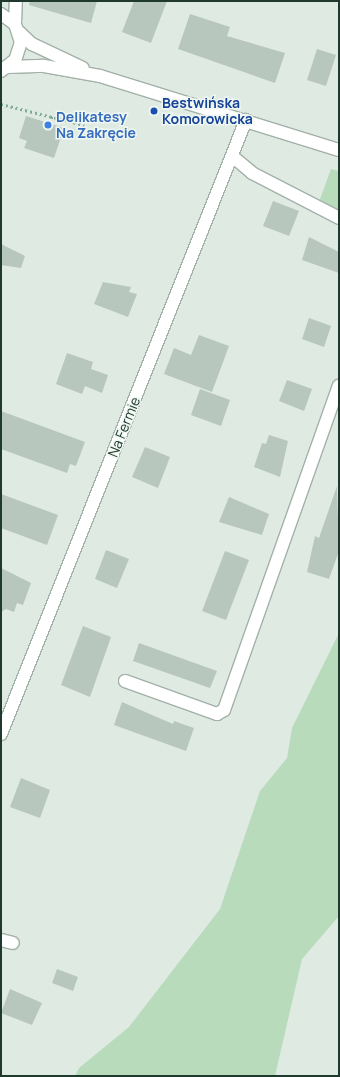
<!DOCTYPE html>
<meta charset="utf-8">
<style>
body{margin:0}
#map{position:relative;width:340px;height:1077px;overflow:hidden;background:#dfeae3;font-family:Manrope,sans-serif}
div>[style]{position:absolute}
[style*='--x']{left:calc(var(--x)*1px);top:calc(var(--y)*1px);width:calc(var(--w)*1px);rotate:calc(var(--a)*1deg)}
.green>*{inset:0;background:#b8dbbb}
.building>*{inset:0;background:#b7c7be}
.path>*{height:2.5px;margin-top:-1.25px;transform-origin:0;background:repeating-linear-gradient(90deg,#80ad97 0 2px,transparent 0 5px)}
.roads{filter:drop-shadow(1px 0 #a2b1a9) drop-shadow(-1px 0 #a2b1a9) drop-shadow(0 1px #a2b1a9) drop-shadow(0 -1px #a2b1a9)}
.minor>*{height:12px;margin:-6px;padding:0 6px;transform-origin:6px;border-radius:6px;background:#fff}
.dots>*{width:11px;height:11px;translate:-50% -50%;box-sizing:border-box;border:2px solid #eff7f2;border-radius:50%}
span{translate:-50% -50%;white-space:nowrap;text-align:center;line-height:1.15;-webkit-text-stroke:3px #eff7f2;paint-order:stroke}
.transit-label{font-size:14px;color:#164399;font-weight:700}
.left{translate:0 -50%;text-align:left}
.shop-label{font-size:14px;color:#366cbe;font-weight:700}
.street-label{font-size:14px;color:#20392e}
.frame{position:absolute;inset:0;border:2px solid #20392e;pointer-events:none}
</style>
<div id="map">
<div class="green">
<i style="clip-path:polygon(331px 169px,339px 171px,339px 212px,319px 202px)"></i>
<i style="clip-path:polygon(339px 633px,339px 916px,302px 959px,275px 1076px,75px 1076px,79px 1068px,129px 1027px,220px 909px,260px 791px,287px 758px,292px 728px)"></i>
</div>
<div class="building">
<i style="clip-path:polygon(30px 1px,97px 1px,91px 23px,29px 5px)"></i>
<i style="clip-path:polygon(134px 1px,167px 1px,151px 43px,122px 32px)"></i>
<i style="clip-path:polygon(190px 14px,230px 27px,227px 36px,285px 53px,275px 83px,178px 49px)"></i>
<i style="clip-path:polygon(317px 49px,336px 55px,326px 86px,307px 80px)"></i>
<i style="clip-path:polygon(26px 116px,64px 128px,54px 158px,24px 148px,27px 141px,19px 138px)"></i>
<i style="clip-path:polygon(273px 201px,299px 211px,289px 236px,263px 226px)"></i>
<i style="clip-path:polygon(309px 237px,339px 252px,339px 273px,302px 260px)"></i>
<i style="clip-path:polygon(1px 244px,25px 256px,21px 268px,1px 265px)"></i>
<i style="clip-path:polygon(103px 282px,131px 287px,129px 292px,137px 294px,128px 317px,94px 304px)"></i>
<i style="clip-path:polygon(309px 318px,331px 326px,324px 347px,302px 339px)"></i>
<i style="clip-path:polygon(199px 335px,229px 346px,212px 392px,164px 374px,174px 348px,191px 355px)"></i>
<i style="clip-path:polygon(67px 353px,93px 362px,91px 369px,108px 375px,102px 393px,85px 386px,82px 394px,56px 384px)"></i>
<i style="clip-path:polygon(287px 380px,312px 389px,304px 411px,279px 401px)"></i>
<i style="clip-path:polygon(200px 389px,230px 400px,221px 426px,191px 415px)"></i>
<i style="clip-path:polygon(1px 411px,85px 442px,76px 466px,70px 464px,67px 473px,1px 449px)"></i>
<i style="clip-path:polygon(269px 435px,288px 441px,280px 477px,254px 467px,262px 443px,266px 444px)"></i>
<i style="clip-path:polygon(145px 447px,170px 457px,158px 488px,132px 477px)"></i>
<i style="clip-path:polygon(337px 486px,339px 551px,329px 579px,307px 572px,315px 536px,319px 538px)"></i>
<i style="clip-path:polygon(1px 494px,58px 515px,47px 545px,1px 528px)"></i>
<i style="clip-path:polygon(229px 497px,269px 514px,262px 535px,219px 522px)"></i>
<i style="clip-path:polygon(106px 550px,129px 559px,117px 588px,95px 579px)"></i>
<i style="clip-path:polygon(225px 551px,249px 560px,226px 620px,202px 611px)"></i>
<i style="clip-path:polygon(1px 568px,31px 583px,23px 605px,17px 603px,14px 612px,6px 609px,1px 612px)"></i>
<i style="clip-path:polygon(83px 626px,111px 637px,90px 697px,61px 685px)"></i>
<i style="clip-path:polygon(139px 643px,217px 671px,210px 688px,133px 661px)"></i>
<i style="clip-path:polygon(122px 702px,173px 724px,174px 721px,194px 728px,186px 751px,114px 725px)"></i>
<i style="clip-path:polygon(21px 778px,50px 790px,40px 818px,10px 807px)"></i>
<i style="clip-path:polygon(57px 969px,78px 977px,73px 991px,52px 983px)"></i>
<i style="clip-path:polygon(10px 989px,42px 1003px,32px 1025px,1px 1013px)"></i>
</div>
<div class="path">
<i style="--x:1;--y:104;--w:86;--a:14.2"></i>
<i style="--x:49;--y:123;--w:8;--a:-67"></i>
</div>
<div class="roads">
<div class="minor">
<i style="--x:1;--y:14;--w:17;--a:36"></i>
<i style="--x:15;--y:24;--w:19;--a:72"></i>
<i style="--x:21;--y:42;--w:19;--a:108"></i>
<i style="--x:15;--y:60;--w:18;--a:142"></i>
<i style="--x:15;--y:24;--w:23;--a:-88"></i>
<i style="--x:19;--y:32;--w:18;--a:43"></i>
<i style="--x:32;--y:44;--w:56;--a:25.2"></i>
<i style="--x:8;--y:67;--w:36;--a:-2"></i>
<i style="--x:44;--y:66;--w:57;--a:10.1"></i>
<i style="--x:100;--y:76;--w:250;--a:17.2"></i>
<i style="--x:232;--y:156;--w:26;--a:40"></i>
<i style="--x:252;--y:173;--w:98;--a:27.3"></i>
<i style="--x:125;--y:681;--w:98;--a:19.7"></i>
<i style="--x:217;--y:714;--w:8;--a:-30"></i>
<i style="--x:224;--y:710;--w:344;--a:-70.5"></i>
<i style="--x:1;--y:734;--w:661;--a:-68.25"></i>
<i style="--x:1;--y:940;--w:12;--a:14"></i>
</div>
</div>
<div class="dots">
<i style="left:154px;top:111px;background:#1a4fb4"></i>
<i style="left:48px;top:125px;background:#3f7fe0"></i>
</div>
<div class="transit-label">
<span class="left" style="left:162px;top:111px">Bestwińska<br>Komorowicka</span>
</div>
<div class="shop-label">
<span class="left" style="left:56px;top:125px">Delikatesy<br>Na Zakręcie</span>
</div>
<div class="street-label">
<span style="left:124px;top:427px;rotate:-68deg">Na Fermie</span>
</div>
<div class="frame"></div>
</div>
